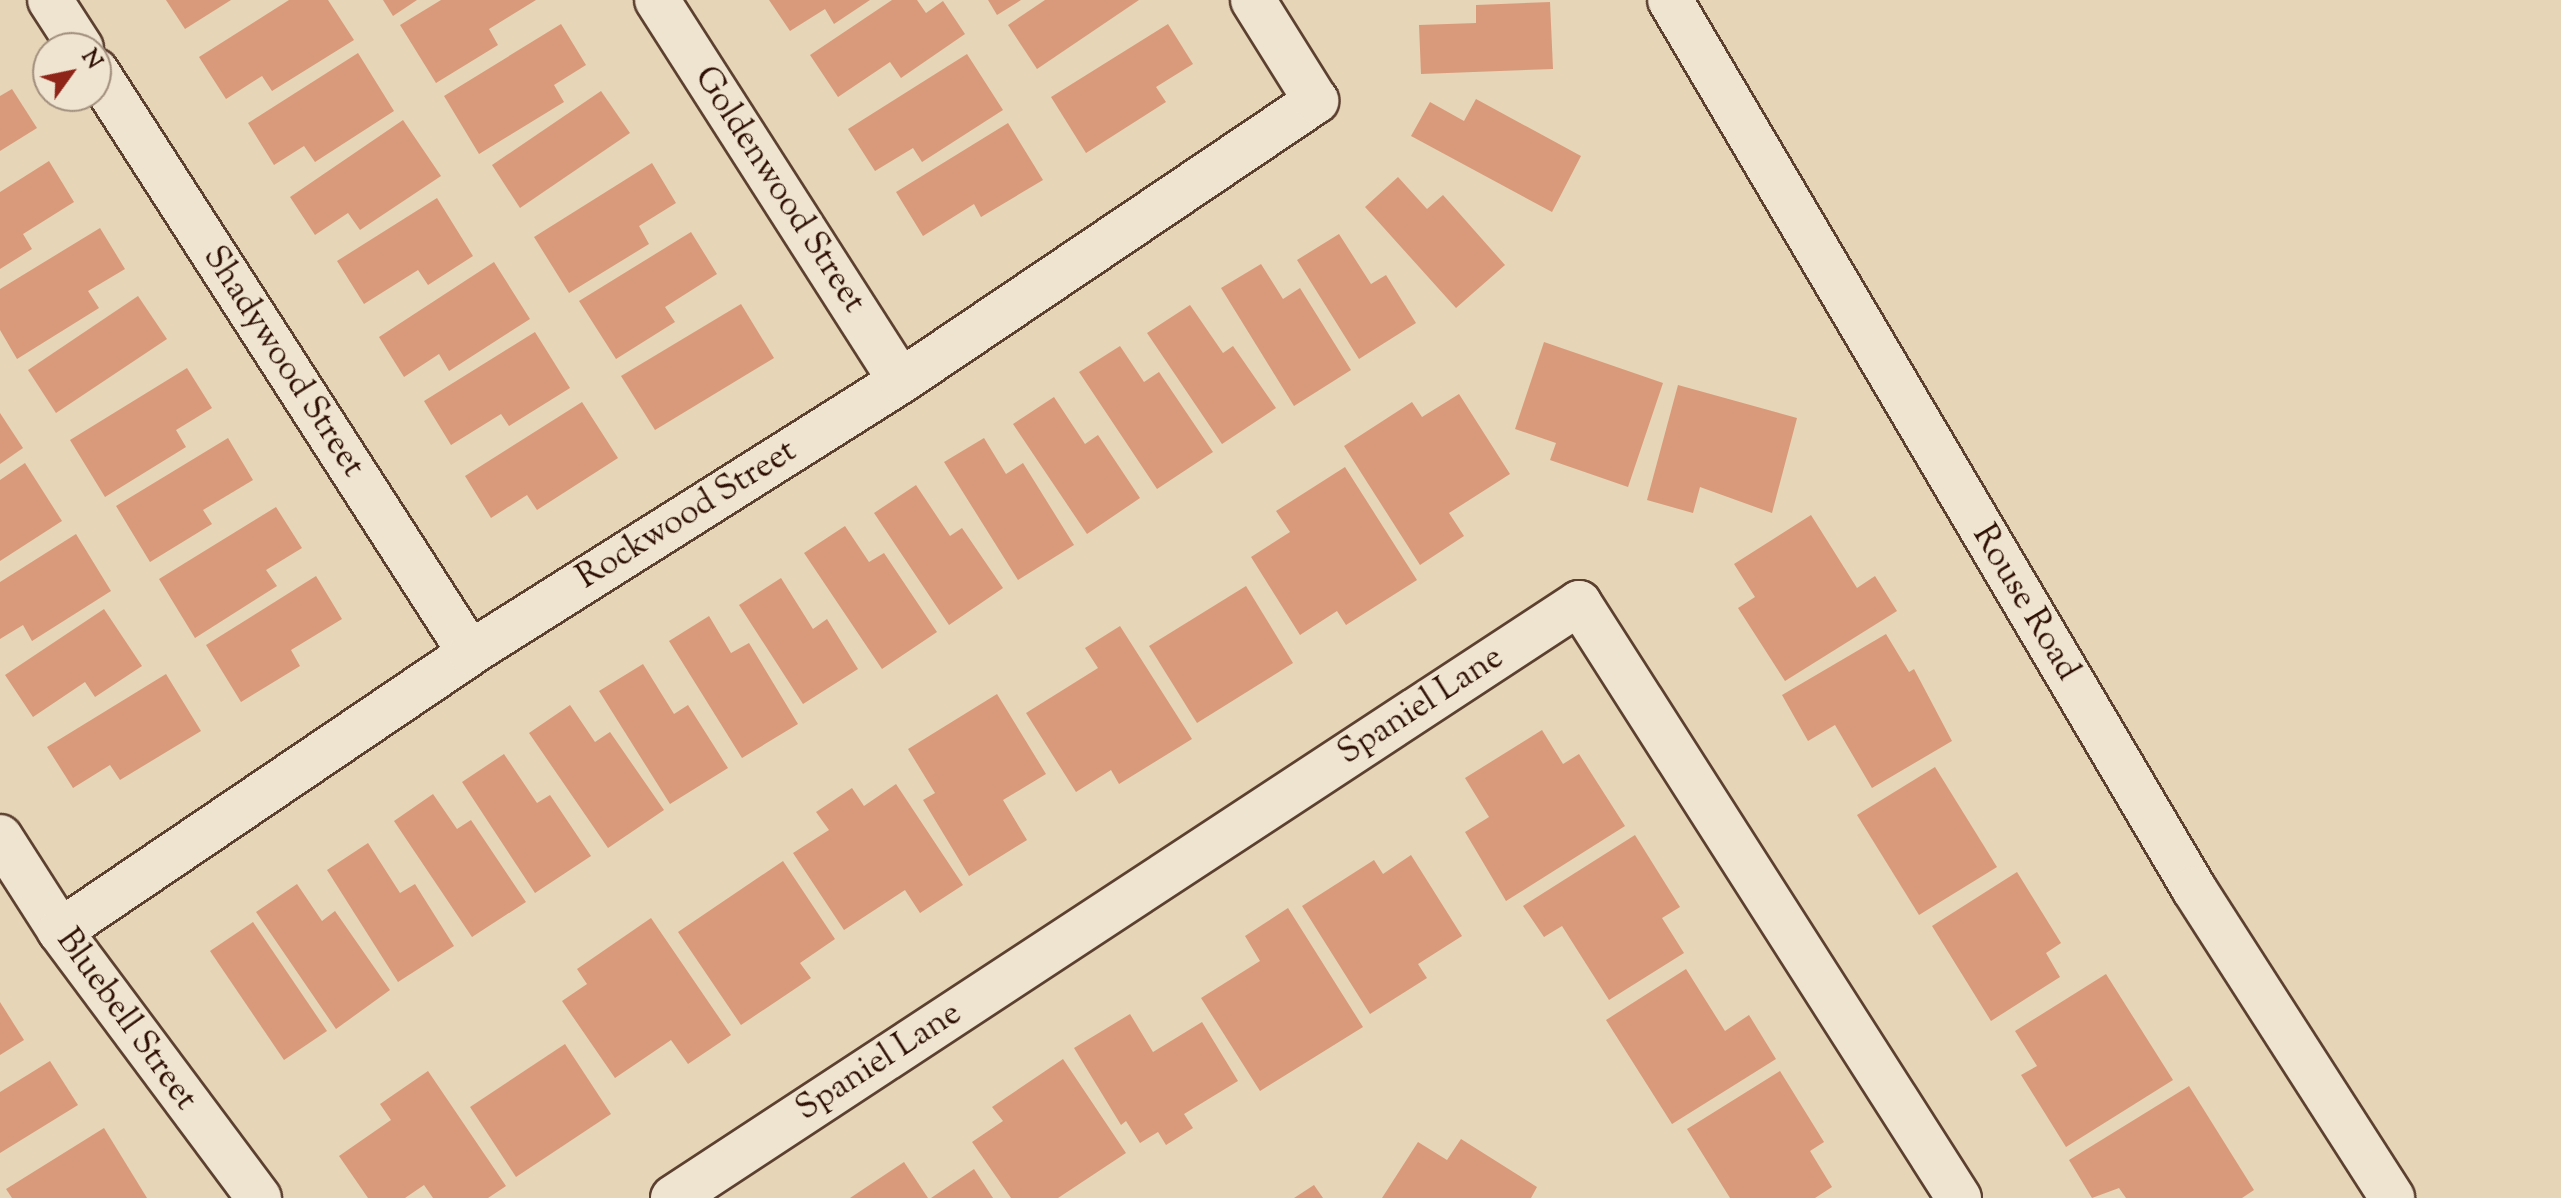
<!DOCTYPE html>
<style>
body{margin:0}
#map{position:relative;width:2561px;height:1198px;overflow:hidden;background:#e6d5b7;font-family:"Sorts Mill Goudy",serif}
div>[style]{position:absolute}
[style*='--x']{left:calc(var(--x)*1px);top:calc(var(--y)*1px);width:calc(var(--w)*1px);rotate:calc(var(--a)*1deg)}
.building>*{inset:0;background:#d99a7b}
.roads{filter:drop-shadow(2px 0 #5c4030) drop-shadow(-2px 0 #5c4030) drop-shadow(0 2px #5c4030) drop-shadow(0 -2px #5c4030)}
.minor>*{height:44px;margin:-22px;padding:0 22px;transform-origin:22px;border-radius:22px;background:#efe4d0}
.tertiary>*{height:44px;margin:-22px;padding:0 22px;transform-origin:22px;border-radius:22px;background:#efe4d0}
span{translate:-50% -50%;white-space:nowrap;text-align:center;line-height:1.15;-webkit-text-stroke:7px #efe4d0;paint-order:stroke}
.street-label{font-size:34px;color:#2e0f03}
.north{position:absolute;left:32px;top:32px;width:80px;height:80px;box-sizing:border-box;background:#efe4d0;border:2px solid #a28f7e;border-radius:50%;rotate:57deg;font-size:22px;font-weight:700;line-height:32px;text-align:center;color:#2e0f03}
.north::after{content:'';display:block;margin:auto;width:28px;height:36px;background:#8f2418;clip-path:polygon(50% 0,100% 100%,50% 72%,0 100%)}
</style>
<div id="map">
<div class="building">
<i style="clip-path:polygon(166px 0,231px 0,185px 29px)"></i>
<i style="clip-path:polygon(289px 0,328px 0,354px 40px,272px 91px,262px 76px,226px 99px,199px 57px)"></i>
<i style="clip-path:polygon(383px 0,417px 0,393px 16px)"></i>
<i style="clip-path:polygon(441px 0,536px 0,489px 29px,498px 45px,436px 83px,400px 25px)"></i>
<i style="clip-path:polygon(769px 0,870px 0,834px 24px,825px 9px,790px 31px)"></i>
<i style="clip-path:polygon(892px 0,917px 0,926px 13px,943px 1px,965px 34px,901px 78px,890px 62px,838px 97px,810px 55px)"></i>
<i style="clip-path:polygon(988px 0,1021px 0,997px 15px)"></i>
<i style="clip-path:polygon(1045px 0,1139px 0,1037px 69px,1008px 25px)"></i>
<i style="clip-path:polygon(1550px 2px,1553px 69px,1421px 74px,1419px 25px,1476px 23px,1476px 5px)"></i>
<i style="clip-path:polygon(561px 24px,586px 65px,554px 85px,564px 102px,479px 154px,444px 96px)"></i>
<i style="clip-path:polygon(1168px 24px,1193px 64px,1156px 87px,1166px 102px,1086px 153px,1051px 97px)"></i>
<i style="clip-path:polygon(358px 53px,394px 111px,315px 162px,304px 146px,274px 165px,248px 123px)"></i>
<i style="clip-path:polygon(967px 54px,1003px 110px,922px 162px,913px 148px,875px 171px,848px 129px)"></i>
<i style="clip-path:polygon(12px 89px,37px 128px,0 151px,0 96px)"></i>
<i style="clip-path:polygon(601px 91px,630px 133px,520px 208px,492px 165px)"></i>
<i style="clip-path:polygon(1476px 99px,1581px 156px,1552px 212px,1411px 136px,1430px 102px,1464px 121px)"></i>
<i style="clip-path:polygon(403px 120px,441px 176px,360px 230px,348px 213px,315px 235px,290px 197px)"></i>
<i style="clip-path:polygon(1008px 123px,1043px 180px,981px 217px,974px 204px,923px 236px,896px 192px)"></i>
<i style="clip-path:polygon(49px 161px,74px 202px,23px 234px,32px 249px,0 269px,0 192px)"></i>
<i style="clip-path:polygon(652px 163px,676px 203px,639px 226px,649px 244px,569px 293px,534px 237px)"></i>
<i style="clip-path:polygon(1398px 177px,1427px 209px,1443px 195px,1505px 265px,1456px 308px,1365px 207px)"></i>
<i style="clip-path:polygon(437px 198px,473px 256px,428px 285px,418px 270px,364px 304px,337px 261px)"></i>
<i style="clip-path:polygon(100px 228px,125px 269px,88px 291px,99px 308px,17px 359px,0 330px,0 289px)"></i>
<i style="clip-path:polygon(691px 232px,717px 274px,665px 307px,675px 322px,616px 359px,579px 301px)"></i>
<i style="clip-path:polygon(1339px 234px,1371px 284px,1386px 275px,1416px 323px,1359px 359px,1297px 260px)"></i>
<i style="clip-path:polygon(494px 262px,530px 319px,449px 371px,439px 354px,404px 377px,379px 337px)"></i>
<i style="clip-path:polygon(1261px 264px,1283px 299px,1300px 288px,1351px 370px,1294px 406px,1221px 288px)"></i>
<i style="clip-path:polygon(138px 296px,167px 339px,56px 413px,28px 370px)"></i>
<i style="clip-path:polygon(741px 304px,774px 358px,655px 430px,621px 376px)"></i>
<i style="clip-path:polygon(1190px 305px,1223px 353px,1233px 346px,1276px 408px,1222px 444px,1147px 333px)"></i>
<i style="clip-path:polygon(535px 332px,570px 388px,509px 426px,501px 414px,451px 445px,424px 401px)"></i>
<i style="clip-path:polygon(1544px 342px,1663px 383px,1628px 487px,1550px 460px,1556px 443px,1515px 429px)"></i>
<i style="clip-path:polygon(1120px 346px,1144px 382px,1159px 372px,1213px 452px,1157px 489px,1079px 372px)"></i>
<i style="clip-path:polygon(187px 368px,212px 408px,176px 430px,186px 447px,105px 497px,70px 440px)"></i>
<i style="clip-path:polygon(1678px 385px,1797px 418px,1772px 513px,1700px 487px,1693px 513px,1647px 500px)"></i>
<i style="clip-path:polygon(1459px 394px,1510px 474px,1449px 513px,1464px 536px,1420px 565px,1344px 446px,1412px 402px,1422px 417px)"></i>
<i style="clip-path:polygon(1054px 397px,1085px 444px,1098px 435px,1140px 498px,1087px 534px,1013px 424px)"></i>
<i style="clip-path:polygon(582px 402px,618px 458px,537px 510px,527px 495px,491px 518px,465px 476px)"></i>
<i style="clip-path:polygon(0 413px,23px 448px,0 464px)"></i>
<i style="clip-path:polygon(228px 438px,253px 480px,203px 510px,212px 524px,150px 562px,116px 506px)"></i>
<i style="clip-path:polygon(984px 438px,1006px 474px,1023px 463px,1074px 545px,1018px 580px,944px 462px)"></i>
<i style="clip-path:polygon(25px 463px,62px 521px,0 561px,0 480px)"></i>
<i style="clip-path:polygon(1345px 467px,1417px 580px,1346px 625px,1337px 611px,1300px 635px,1251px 557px,1290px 532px,1276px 511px)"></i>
<i style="clip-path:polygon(916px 485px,950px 536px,962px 528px,1003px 588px,949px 625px,874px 513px)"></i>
<i style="clip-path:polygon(276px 507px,302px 548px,266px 570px,277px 586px,195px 638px,159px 579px)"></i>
<i style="clip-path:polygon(1811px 515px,1857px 588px,1875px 576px,1897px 611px,1785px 681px,1738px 608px,1755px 597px,1734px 564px)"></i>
<i style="clip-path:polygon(845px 526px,869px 562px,884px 553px,937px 632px,882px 669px,804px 553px)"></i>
<i style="clip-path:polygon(76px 534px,111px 591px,32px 641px,23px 625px,0 639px,0 582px)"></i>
<i style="clip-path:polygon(316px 576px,342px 619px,291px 650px,300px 666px,241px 702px,206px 645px)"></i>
<i style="clip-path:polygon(781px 578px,813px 629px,827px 619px,858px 669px,803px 704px,739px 605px)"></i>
<i style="clip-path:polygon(1246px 586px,1293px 663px,1197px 723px,1149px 646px)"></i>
<i style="clip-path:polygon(104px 609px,142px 666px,95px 697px,85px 682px,33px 717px,5px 675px)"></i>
<i style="clip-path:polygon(709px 616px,731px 653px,749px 643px,798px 724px,742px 758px,669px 641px)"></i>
<i style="clip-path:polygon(1120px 626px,1192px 739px,1119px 784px,1111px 770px,1076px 792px,1026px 713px,1098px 668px,1085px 648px)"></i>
<i style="clip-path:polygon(1886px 634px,1909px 672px,1914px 669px,1952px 741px,1872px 788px,1835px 725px,1808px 741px,1782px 695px)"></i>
<i style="clip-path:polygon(643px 664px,674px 714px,688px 705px,728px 768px,670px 804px,599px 691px)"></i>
<i style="clip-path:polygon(166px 674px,201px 731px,120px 780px,110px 765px,73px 788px,47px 747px)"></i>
<i style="clip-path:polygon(997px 694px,1046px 774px,1003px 800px,1027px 840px,969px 876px,923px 800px,935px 793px,908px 749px)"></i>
<i style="clip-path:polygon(570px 705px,595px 742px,610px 732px,664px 810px,608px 848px,529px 733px)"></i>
<i style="clip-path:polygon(1542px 730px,1563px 764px,1579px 754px,1625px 826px,1506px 901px,1465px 832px,1489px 817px,1465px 778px)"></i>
<i style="clip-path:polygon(504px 754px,537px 803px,550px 795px,591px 856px,535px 893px,462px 782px)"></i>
<i style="clip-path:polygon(1935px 767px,1997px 867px,1919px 915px,1857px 815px)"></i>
<i style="clip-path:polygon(896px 784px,963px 885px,920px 913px,905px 890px,844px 930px,793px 853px,829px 830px,816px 812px,852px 788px,864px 806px)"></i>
<i style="clip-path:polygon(433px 794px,457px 829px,471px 820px,526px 902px,472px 937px,394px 821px)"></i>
<i style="clip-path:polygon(1635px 835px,1680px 907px,1662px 918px,1684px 953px,1609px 1000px,1562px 926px,1544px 937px,1523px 906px)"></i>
<i style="clip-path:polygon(368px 843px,400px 893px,415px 884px,454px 946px,398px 982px,327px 870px)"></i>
<i style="clip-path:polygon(1411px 855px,1462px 936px,1418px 964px,1427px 978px,1370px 1014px,1302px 906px,1374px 860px,1383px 874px)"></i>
<i style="clip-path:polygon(783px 861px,835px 939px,800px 963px,811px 978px,741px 1025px,678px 932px)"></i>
<i style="clip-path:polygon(2017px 872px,2061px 943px,2046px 953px,2060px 977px,1991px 1021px,1932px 926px)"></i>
<i style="clip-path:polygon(297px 884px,322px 921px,335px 911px,390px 990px,336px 1029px,256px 912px)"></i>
<i style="clip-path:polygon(1288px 908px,1363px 1027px,1260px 1091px,1201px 998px,1260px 961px,1245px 936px)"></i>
<i style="clip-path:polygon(651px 918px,731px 1035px,688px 1064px,671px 1040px,615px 1078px,562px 1001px,587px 984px,577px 969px)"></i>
<i style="clip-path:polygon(253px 922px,327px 1031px,284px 1060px,210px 951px)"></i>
<i style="clip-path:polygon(1686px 969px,1725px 1031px,1749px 1015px,1776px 1059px,1672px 1124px,1606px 1020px)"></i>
<i style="clip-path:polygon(2106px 974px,2173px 1080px,2066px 1147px,2021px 1075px,2037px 1066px,2015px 1031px)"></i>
<i style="clip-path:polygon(0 1002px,24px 1040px,0 1055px)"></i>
<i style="clip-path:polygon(1130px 1014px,1153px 1052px,1202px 1022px,1238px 1081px,1184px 1114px,1193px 1128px,1166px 1145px,1158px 1132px,1140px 1143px,1126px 1121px,1121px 1125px,1074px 1048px)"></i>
<i style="clip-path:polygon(565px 1044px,611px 1114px,516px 1177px,470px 1107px)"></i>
<i style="clip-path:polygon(1063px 1059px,1126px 1153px,1058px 1198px,1011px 1198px,972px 1142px,1003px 1121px,992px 1107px)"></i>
<i style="clip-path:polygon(50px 1061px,78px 1105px,0 1153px,0 1092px)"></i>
<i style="clip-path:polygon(428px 1071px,506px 1186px,488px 1198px,433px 1198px,424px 1185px,405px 1198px,368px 1198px,339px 1156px,391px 1120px,380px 1104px)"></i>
<i style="clip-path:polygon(1780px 1071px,1824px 1142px,1810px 1151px,1832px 1187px,1815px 1198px,1730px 1198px,1687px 1129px)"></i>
<i style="clip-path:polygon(2189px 1086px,2254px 1190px,2242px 1198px,2126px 1198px,2119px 1188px,2092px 1198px,2069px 1160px)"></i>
<i style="clip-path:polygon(104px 1128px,147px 1198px,12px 1198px,6px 1189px)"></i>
<i style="clip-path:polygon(1461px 1139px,1537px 1187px,1531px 1198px,1382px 1198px,1418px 1142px,1447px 1160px)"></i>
<i style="clip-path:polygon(904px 1162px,928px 1198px,850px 1198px)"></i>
<i style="clip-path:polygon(974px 1169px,993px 1198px,931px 1198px)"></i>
<i style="clip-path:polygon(1314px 1185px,1323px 1198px,1294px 1198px)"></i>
</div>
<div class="roads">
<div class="minor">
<i style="--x:50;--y:0;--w:57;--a:57.1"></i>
<i style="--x:657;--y:0;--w:452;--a:57.4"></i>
<i style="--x:96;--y:71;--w:692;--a:57.27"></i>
<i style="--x:0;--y:837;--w:112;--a:57.4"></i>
<i style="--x:60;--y:931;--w:333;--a:53.3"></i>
<i style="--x:60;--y:931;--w:495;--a:-34.1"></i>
<i style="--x:470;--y:653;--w:510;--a:-32.26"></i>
<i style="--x:901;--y:381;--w:501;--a:-34.01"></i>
<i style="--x:1316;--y:101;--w:119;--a:-122"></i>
<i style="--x:673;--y:1198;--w:1084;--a:-33.29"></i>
<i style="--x:1579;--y:603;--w:706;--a:57.44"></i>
</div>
<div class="tertiary">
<i style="--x:1670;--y:0;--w:1032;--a:59.48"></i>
<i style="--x:2194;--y:889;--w:367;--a:57.3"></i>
</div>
</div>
<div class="street-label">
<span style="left:779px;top:190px;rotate:57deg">Goldenwood Street</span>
<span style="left:283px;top:362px;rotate:57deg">Shadywood Street</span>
<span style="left:687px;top:515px;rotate:-32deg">Rockwood Street</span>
<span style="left:2025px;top:603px;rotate:59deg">Rouse Road</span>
<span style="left:1421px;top:706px;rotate:-33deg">Spaniel Lane</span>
<span style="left:126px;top:1020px;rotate:54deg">Bluebell Street</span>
<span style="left:879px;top:1062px;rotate:-33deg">Spaniel Lane</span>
</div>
<div class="north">N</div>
</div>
